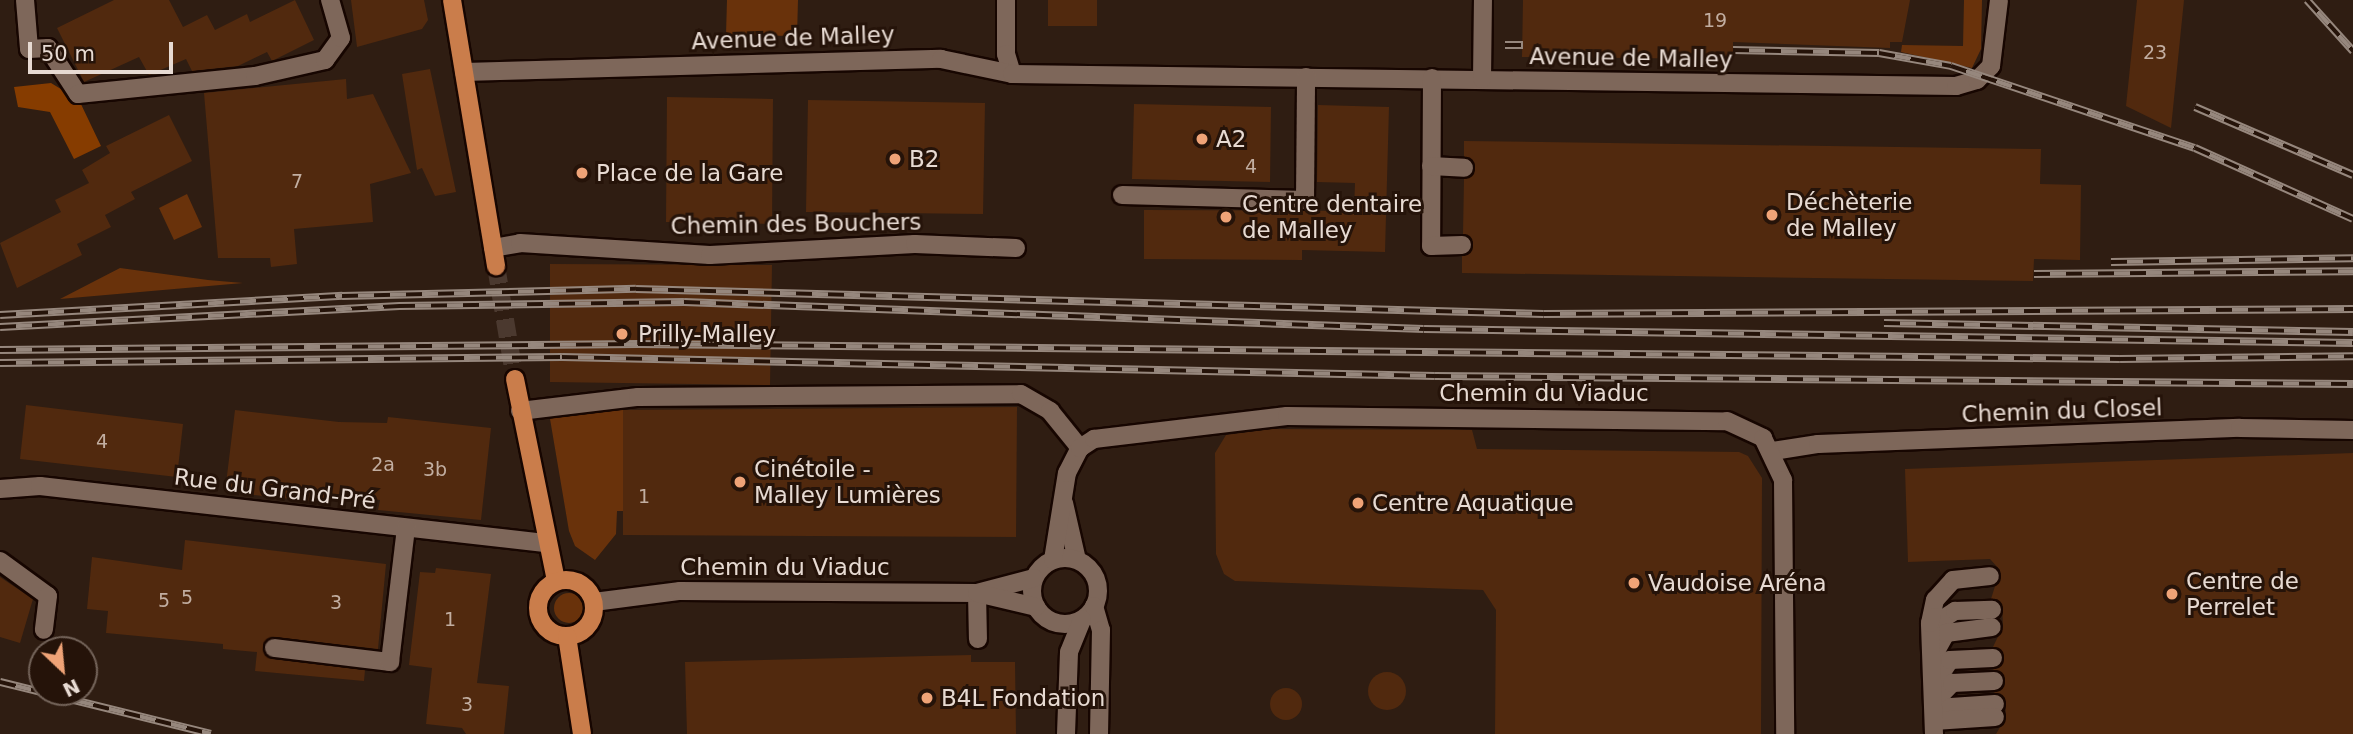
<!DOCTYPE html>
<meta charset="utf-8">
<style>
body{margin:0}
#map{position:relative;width:2353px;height:734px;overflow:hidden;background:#2f1d12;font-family:"DejaVu Sans",sans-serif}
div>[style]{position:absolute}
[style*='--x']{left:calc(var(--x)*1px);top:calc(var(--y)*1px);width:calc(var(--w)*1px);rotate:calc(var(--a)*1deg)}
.green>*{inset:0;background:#69320b}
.round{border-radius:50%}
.forest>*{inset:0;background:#863c00}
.building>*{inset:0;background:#51290e}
.major-tunnel>*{height:18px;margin-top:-9px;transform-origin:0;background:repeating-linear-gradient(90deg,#4b392f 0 18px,transparent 0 27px)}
.roads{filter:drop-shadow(2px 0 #170601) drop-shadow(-2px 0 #170601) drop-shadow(0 2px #170601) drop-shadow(0 -2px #170601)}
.minor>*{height:18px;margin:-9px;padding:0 9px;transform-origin:9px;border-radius:9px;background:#7e675a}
.minor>.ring{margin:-9px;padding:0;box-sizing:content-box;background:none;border:18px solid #7e675a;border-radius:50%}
.major>*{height:18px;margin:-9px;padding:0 9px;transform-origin:9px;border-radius:9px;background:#ca7d4b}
.major>.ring{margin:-9px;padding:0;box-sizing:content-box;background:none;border:18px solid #ca7d4b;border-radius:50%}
.rail>*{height:8px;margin-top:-4px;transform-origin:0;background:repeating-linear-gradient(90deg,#251309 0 16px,#96877d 0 32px);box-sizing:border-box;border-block:2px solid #96877d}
.dots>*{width:19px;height:19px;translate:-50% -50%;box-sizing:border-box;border:4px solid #251309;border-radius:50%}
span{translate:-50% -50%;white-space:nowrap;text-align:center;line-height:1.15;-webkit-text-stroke:6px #251309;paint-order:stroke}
.number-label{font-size:19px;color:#c2aea1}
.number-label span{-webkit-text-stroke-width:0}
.street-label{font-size:23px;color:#e7dad2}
.poi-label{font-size:23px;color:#e7dad2}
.left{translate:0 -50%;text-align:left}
.north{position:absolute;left:28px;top:636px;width:70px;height:70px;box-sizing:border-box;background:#251309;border:2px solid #736359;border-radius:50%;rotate:154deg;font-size:19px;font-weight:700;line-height:28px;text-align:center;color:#e7dad2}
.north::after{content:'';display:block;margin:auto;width:24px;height:32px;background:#efa377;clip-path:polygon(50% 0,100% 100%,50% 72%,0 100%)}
.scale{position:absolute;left:28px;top:42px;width:145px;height:32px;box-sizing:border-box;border:4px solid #e7dad2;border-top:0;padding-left:9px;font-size:21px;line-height:24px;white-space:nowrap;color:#e7dad2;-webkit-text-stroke:5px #251309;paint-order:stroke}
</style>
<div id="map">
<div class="green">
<i style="clip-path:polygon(727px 0,798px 0,797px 36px,726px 35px)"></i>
<i style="clip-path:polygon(1964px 0,1982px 0,1981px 49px,1972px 68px,1901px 52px,1902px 45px,1963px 46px)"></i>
<i style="clip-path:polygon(187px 194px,202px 227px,174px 240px,159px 208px)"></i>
<i style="clip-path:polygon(120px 268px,208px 280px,243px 283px,60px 299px)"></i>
<i style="clip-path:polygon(623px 409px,623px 511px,617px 511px,616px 534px,595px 560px,575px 546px,569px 531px,549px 413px)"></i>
<i class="round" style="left:554px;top:593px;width:30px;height:30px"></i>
</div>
<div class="forest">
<i style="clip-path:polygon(51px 83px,79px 100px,101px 146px,74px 159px,50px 112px,18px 107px,14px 87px)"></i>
</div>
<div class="building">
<i style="clip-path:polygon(114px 0,169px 0,183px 27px,207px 15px,215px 30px,247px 14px,250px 22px,295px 0,314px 40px,272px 61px,267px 52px,238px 66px,192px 71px,186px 59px,149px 75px,139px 57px,84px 82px,57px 28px)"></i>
<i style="clip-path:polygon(351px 0,424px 0,428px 20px,422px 29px,357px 47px)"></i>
<i style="clip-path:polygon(1048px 0,1097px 0,1097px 26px,1048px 26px)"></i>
<i style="clip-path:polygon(1523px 0,1910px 0,1902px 42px,1890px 42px,1890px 48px,1733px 42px,1733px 59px,1522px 57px)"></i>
<i style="clip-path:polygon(2137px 0,2184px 0,2171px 128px,2126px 106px)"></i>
<i style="clip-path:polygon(430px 69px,456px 192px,435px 196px,422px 168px,417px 170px,402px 74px)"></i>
<i style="clip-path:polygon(346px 79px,347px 99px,373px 94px,411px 173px,370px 184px,373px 222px,294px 229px,297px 264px,271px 267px,270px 258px,218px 258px,204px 93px)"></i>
<i style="clip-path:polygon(667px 97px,773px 99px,772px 224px,666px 222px)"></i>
<i style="clip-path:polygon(808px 100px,985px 103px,983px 214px,806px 212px)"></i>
<i style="clip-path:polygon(1134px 104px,1271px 107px,1270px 182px,1132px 179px)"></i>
<i style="clip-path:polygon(1318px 105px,1389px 107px,1385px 252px,1302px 250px,1302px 260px,1144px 259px,1144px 210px,1354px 211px,1355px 183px,1317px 182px)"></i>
<i style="clip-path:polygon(169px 115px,192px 161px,131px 192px,135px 199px,105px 215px,111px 227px,77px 244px,82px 255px,17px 288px,0 243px,61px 212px,55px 200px,89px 183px,82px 170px,110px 153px,106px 146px)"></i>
<i style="clip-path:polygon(1464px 141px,2041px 149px,2040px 184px,2081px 185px,2080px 260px,2034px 259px,2033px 281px,1462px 273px,1462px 256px,1473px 245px,1463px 234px,1464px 179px,1475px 168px,1464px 157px)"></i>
<i style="clip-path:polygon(550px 264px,772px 265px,770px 385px,550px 382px)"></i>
<i style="clip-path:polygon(26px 405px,183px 424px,177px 477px,20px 459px)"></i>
<i style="clip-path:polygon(1017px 407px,1016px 537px,623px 535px,623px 410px)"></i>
<i style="clip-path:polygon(235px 410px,339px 422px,387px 423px,388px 417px,491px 428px,481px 520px,378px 510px,380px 500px,331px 495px,330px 503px,225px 492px)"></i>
<i style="clip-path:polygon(1271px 429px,1472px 430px,1477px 449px,1739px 452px,1748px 456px,1762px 478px,1761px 734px,1495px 734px,1496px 610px,1483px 590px,1235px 581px,1224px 574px,1216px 554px,1215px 453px,1226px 435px)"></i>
<i style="clip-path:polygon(2353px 453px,2353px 734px,1996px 734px,2006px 717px,2005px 698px,1994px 693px,2005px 681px,1993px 670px,2004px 658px,1993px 647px,2003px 626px,2002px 605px,1991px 599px,2000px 570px,1990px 559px,1908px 562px,1905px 469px)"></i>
<i style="clip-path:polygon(185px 540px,386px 564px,378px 649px,275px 637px,263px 646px,273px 659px,365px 670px,364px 681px,255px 671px,257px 652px,223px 649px,223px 644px,106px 633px,108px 611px,87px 609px,92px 557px,182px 570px)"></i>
<i style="clip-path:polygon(436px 568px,491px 574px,477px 683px,509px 686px,504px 734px,466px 734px,462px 728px,426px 724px,432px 668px,409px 665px,420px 572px,435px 573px)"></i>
<i style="clip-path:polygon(0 577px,33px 599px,20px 643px,0 637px)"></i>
<i style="clip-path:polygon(971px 655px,971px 662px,1015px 662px,1016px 734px,687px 734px,685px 662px)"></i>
<i class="round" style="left:1368px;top:672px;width:38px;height:38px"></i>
<i class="round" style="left:1270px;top:688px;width:32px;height:32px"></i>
</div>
<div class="major-tunnel">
<i style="--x:496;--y:266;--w:115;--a:80.5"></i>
</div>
<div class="roads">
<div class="minor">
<i style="--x:25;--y:0;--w:49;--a:85.3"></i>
<i style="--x:29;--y:49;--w:19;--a:-3"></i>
<i style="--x:48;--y:48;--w:55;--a:56.9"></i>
<i style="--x:78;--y:94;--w:178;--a:-5.8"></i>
<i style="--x:255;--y:76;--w:72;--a:-12.9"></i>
<i style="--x:325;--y:60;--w:27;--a:-54"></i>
<i style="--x:341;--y:38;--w:40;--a:-106"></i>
<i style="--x:1006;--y:0;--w:54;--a:90"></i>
<i style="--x:1006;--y:54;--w:21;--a:73"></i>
<i style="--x:464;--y:72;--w:477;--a:-1.6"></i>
<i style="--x:941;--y:59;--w:73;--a:11.9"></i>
<i style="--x:1012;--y:74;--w:944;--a:0.73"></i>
<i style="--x:1956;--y:86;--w:22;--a:-16"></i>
<i style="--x:1977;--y:80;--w:20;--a:-45"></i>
<i style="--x:1991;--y:66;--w:66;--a:-83.1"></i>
<i style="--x:1432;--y:78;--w:168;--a:90.3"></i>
<i style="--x:1431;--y:246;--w:31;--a:-2"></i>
<i style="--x:1482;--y:79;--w:79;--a:-89.3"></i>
<i style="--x:1431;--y:166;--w:33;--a:3"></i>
<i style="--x:1122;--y:195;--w:183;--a:1.6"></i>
<i style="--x:1305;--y:200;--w:123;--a:-89.5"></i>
<i style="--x:493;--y:248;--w:27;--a:-10"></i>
<i style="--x:520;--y:243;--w:190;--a:3.6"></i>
<i style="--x:710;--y:255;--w:205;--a:-3.1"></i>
<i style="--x:915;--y:244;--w:101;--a:2.3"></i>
<i style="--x:520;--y:411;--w:119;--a:-6.8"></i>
<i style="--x:638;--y:397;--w:383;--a:-0.4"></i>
<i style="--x:1021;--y:394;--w:34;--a:30"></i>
<i style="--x:1050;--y:411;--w:48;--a:51"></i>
<i style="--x:1773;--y:451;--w:46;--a:-8.8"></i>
<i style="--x:1818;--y:444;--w:422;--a:-2.2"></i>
<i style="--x:2240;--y:428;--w:113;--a:1"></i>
<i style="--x:0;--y:489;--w:40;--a:-4.3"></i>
<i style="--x:40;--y:486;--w:508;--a:6.44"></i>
<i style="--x:1064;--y:503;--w:58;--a:77.2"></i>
<i class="ring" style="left:1032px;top:558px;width:48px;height:48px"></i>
<i style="--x:1053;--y:560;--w:88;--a:-80.9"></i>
<i style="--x:1067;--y:473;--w:28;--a:-63"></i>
<i style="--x:1080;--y:448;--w:17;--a:-33"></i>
<i style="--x:1094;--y:439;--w:194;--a:-6.8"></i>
<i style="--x:1287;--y:416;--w:440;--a:0.7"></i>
<i style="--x:1727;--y:421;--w:40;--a:25"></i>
<i style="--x:1763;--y:438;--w:47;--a:64.5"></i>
<i style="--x:1783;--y:480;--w:254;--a:89.5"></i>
<i style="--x:0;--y:561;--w:59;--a:36.1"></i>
<i style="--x:48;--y:596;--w:34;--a:97"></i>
<i style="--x:977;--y:593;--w:59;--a:-14.7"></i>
<i style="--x:977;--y:593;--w:46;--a:88.8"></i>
<i style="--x:594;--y:602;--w:87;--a:-7.3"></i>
<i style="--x:680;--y:591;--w:297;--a:0.4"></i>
<i style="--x:977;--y:593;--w:61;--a:13.3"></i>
<i style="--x:1094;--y:606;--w:25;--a:74"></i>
<i style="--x:1101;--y:630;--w:104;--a:91.1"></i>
<i style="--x:1933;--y:638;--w:20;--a:-66"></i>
<i style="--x:1941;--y:620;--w:17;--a:-33"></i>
<i style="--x:1955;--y:611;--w:37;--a:-2"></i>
<i style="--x:274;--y:648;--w:117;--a:6.9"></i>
<i style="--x:390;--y:662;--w:135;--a:-83.2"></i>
<i style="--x:1935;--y:653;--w:23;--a:-61"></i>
<i style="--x:1946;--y:633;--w:46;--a:-7.4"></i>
<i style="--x:1934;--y:684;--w:29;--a:-56"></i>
<i style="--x:1950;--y:660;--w:43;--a:-2.7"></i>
<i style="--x:1933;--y:703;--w:28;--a:-46"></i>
<i style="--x:1952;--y:683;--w:42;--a:-2.7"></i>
<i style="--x:1934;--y:719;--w:21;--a:-35"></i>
<i style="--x:1951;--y:707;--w:44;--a:-3.9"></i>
<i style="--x:1934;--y:721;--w:61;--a:-3.8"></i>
<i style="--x:1066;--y:734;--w:82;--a:-87.9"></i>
<i style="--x:1069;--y:652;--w:35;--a:-68"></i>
<i style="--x:1934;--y:734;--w:111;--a:-92.1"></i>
<i style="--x:1930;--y:623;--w:24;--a:-78"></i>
<i style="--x:1935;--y:600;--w:27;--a:-48"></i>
<i style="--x:1953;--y:580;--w:37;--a:-6"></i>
</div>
<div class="major">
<i style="--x:452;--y:0;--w:270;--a:80.6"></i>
<i style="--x:515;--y:379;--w:206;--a:78.5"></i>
<i class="ring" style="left:538px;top:580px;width:38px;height:38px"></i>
<i style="--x:567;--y:636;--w:99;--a:81.3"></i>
</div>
</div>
<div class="rail">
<i style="--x:2307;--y:0;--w:69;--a:48"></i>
<i style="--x:1505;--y:45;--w:18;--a:0"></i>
<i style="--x:1733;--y:50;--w:146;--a:1.2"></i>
<i style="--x:1879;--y:53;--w:73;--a:10.2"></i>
<i style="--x:1951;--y:66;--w:257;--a:18.6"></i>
<i style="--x:2195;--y:148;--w:173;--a:24.2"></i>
<i style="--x:2195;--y:107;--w:172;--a:23.3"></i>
<i style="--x:2111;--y:262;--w:242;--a:-0.9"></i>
<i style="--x:2034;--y:274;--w:319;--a:-0.5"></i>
<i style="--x:0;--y:315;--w:343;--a:-3.2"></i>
<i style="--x:342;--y:296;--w:294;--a:-1.4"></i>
<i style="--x:636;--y:289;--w:908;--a:1.58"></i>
<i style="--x:1544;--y:314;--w:809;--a:-0.35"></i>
<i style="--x:1884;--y:323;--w:469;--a:1.1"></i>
<i style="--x:0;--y:327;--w:400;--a:-3"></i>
<i style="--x:399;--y:306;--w:285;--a:-0.8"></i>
<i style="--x:684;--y:302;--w:740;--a:2.09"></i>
<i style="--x:1424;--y:329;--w:929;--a:0.86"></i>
<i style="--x:0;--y:350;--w:638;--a:-0.54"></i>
<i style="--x:638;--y:344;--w:1482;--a:0.58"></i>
<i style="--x:2120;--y:359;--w:233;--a:-0.7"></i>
<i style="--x:0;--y:363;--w:562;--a:-0.61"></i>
<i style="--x:562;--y:357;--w:873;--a:1.25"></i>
<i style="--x:1435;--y:376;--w:918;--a:0.5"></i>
<i style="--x:0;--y:682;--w:217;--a:13.8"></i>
</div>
<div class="dots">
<i style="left:1202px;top:139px;background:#efa377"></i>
<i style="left:895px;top:159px;background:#efa377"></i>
<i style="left:582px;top:173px;background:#efa377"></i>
<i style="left:1772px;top:215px;background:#efa377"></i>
<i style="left:1226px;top:217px;background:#efa377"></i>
<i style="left:622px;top:334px;background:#efa377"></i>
<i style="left:740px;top:482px;background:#efa377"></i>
<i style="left:1358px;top:503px;background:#efa377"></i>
<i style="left:1634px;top:583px;background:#efa377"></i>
<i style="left:2172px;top:594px;background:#efa377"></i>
<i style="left:927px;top:698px;background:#efa377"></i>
</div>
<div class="number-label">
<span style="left:1715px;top:21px">19</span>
<span style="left:2155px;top:53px">23</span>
<span style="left:1251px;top:167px">4</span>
<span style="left:297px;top:182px">7</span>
<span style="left:102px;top:442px">4</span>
<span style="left:383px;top:465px">2a</span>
<span style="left:435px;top:470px">3b</span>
<span style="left:644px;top:497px">1</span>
<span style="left:187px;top:598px">5</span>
<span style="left:164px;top:601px">5</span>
<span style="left:336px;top:603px">3</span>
<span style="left:450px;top:620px">1</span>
<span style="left:467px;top:705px">3</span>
</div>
<div class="street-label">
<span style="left:793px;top:38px;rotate:-2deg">Avenue de Malley</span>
<span style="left:1631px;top:58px;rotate:1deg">Avenue de Malley</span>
<span style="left:796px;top:224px;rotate:-1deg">Chemin des Bouchers</span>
<span style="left:1544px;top:393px">Chemin du Viaduc</span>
<span style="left:2062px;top:411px;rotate:-2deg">Chemin du Closel</span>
<span style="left:275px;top:489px;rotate:7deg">Rue du Grand-Pré</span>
<span style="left:785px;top:567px">Chemin du Viaduc</span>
</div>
<div class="poi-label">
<span class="left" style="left:1216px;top:139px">A2</span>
<span class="left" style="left:909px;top:159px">B2</span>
<span class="left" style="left:596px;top:173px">Place de la Gare</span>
<span class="left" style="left:1786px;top:215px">Déchèterie<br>de Malley</span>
<span class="left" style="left:1242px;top:217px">Centre dentaire<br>de Malley</span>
<span class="left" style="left:638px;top:334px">Prilly-Malley</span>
<span class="left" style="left:754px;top:482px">Cinétoile -<br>Malley Lumières</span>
<span class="left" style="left:1372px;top:503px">Centre Aquatique</span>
<span class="left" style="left:2186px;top:594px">Centre de<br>Perrelet</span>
<span class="left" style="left:1648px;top:583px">Vaudoise Aréna</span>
<span class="left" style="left:941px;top:698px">B4L Fondation</span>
</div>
<div class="north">N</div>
<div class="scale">50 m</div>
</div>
